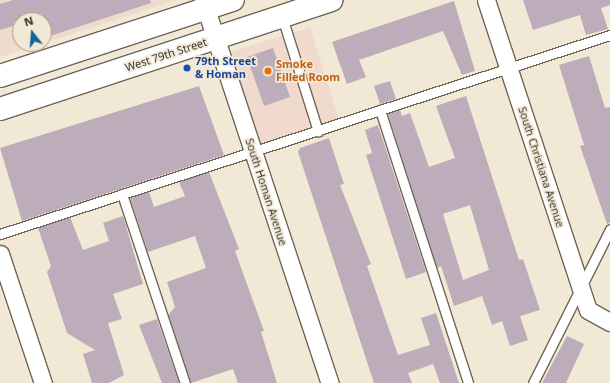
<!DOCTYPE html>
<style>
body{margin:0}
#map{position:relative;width:610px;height:383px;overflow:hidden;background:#f2e8d6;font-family:"Open Sans",sans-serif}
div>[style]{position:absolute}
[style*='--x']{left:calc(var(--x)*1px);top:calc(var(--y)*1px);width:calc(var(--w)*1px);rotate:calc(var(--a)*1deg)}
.commercial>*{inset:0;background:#f0dacd}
.building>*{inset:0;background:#bdadba}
.roads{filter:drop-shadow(1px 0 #6e6556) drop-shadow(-1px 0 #6e6556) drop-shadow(0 1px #6e6556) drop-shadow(0 -1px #6e6556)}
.lane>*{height:9px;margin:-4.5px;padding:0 4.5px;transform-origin:4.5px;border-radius:4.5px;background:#fff}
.street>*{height:17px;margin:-8.5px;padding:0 8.5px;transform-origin:8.5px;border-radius:8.5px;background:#fff}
.secondary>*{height:22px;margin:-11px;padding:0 11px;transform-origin:11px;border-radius:11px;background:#fff}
.dots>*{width:11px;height:11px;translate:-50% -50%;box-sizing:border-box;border:2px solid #f2e8d6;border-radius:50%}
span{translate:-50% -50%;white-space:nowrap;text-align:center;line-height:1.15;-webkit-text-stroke:3.5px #f2e8d6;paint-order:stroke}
.street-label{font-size:11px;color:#2e2a23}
.transit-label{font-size:11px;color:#164399;font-weight:700}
.left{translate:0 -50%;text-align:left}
.food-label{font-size:11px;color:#c56008;font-weight:700}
.north{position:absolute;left:12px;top:12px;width:40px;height:40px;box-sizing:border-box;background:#f2e8d6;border:1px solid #a49c8e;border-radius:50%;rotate:343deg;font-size:11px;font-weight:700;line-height:16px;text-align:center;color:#2e2a23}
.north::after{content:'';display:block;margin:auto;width:14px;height:18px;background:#156496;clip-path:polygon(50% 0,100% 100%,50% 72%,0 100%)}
</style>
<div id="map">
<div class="commercial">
<i style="clip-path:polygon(0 0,177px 0,44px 43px,44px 20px,20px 20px,20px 44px,41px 44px,0 57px)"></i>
<i style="clip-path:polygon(310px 27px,340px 123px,261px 149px,231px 52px)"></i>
</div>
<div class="building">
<i style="clip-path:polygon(13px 0,150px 0,151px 3px,44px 38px,44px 20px,20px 20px,20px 28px,19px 24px,0 30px,0 4px)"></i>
<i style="clip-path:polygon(523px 0,610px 0,610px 5px,601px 8px,608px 29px,586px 35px,580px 15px,533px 30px)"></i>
<i style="clip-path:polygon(454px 1px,475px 71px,462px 75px,443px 31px,359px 60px,366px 77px,347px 84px,332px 42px)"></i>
<i style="clip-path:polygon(273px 48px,290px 97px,264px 106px,247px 57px)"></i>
<i style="clip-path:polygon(589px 56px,605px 108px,610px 107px,610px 223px,607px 224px,580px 146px,584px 145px,559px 65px)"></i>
<i style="clip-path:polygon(390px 81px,396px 99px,380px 104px,374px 86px)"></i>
<i style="clip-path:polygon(199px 86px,224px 155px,22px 221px,0 148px)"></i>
<i style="clip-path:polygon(evenodd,466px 96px,519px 260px,523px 259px,540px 310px,520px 316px,528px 340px,510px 346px,502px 321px,492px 325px,482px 296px,454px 306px,441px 266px,437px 268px,388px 114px,400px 110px,402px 116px,410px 113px,429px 167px,455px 158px,436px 106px,466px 96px,470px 205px,489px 270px,463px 280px,443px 214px,470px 205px)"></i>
<i style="clip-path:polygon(378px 125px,426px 272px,406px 279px,366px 155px,372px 153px,365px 130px)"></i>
<i style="clip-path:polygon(329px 138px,344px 184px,340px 185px,371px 264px,367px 266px,398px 355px,430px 345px,421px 318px,436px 313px,459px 383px,440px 383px,433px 364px,408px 373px,412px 383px,374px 383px,298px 152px,300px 148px)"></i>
<i style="clip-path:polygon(209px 172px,239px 249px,235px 251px,264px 331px,261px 332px,277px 383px,238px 383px,233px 369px,191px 383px,168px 315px,175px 307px,167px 282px,206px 268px,195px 236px,148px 252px,130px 198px,149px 192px,154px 207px,185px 196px,179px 182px)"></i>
<i style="clip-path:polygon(123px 216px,143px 284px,113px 294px,122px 319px,108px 323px,124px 375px,109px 383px,92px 383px,83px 354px,95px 350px,67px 333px,47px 272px,51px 266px,38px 228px,70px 217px,83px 250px,109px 241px,103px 223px)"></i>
<i style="clip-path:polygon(157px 319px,179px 383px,162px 383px,139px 325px)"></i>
<i style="clip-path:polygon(567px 336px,584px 344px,566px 383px,542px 383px)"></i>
</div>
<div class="roads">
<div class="lane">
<i style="--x:282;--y:17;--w:120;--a:72.5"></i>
<i style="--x:380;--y:110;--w:287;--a:72.1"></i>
<i style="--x:122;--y:194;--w:199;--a:71.6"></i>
<i style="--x:0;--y:234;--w:642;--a:-18.07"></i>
<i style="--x:533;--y:383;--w:172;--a:-63.4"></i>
</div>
<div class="street">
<i style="--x:203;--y:0;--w:404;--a:71.7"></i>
<i style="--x:486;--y:0;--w:326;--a:71.8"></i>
<i style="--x:588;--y:310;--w:25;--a:29"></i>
<i style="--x:0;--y:254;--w:136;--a:71.6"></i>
</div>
<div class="secondary">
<i style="--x:0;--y:76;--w:245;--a:-18.1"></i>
<i style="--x:0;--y:109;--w:349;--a:-18.2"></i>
</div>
</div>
<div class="dots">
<i style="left:187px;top:68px;background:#1a4fb4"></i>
<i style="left:268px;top:71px;background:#e8710a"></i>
</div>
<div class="street-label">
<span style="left:166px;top:55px;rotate:-18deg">West 79th Street</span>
<span style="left:541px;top:167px;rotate:72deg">South Christiana Avenue</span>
<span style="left:266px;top:192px;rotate:72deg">South Homan Avenue</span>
</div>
<div class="transit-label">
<span class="left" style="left:195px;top:68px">79th Street<br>&amp; Homan</span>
</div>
<div class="food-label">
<span class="left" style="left:276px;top:71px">Smoke<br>Filled Room</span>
</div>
<div class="north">N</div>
</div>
